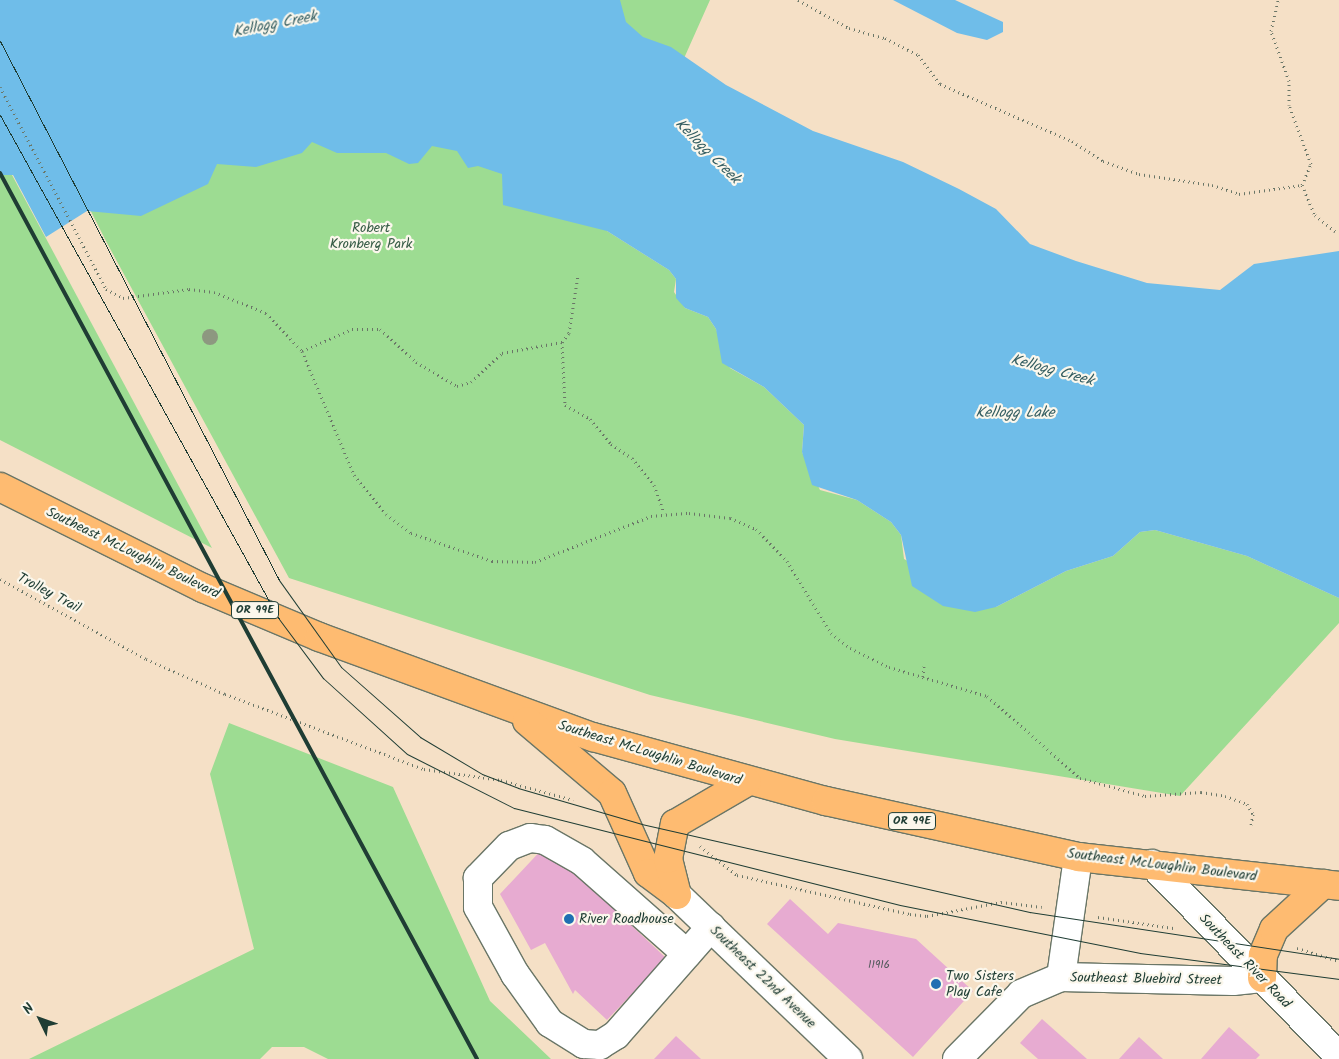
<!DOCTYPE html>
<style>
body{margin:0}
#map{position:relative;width:1339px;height:1059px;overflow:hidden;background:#f5e0c6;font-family:Kalam,sans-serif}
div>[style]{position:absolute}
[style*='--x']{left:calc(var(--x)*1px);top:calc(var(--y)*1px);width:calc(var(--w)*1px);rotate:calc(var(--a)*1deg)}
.green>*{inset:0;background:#9ddc92}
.water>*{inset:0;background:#6fbde9}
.building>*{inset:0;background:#e7abd1}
.path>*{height:3px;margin-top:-1.5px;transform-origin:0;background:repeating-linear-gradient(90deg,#6a7667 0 1px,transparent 0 5px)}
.roads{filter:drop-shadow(1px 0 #6a7667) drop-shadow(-1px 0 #6a7667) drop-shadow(0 1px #6a7667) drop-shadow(0 -1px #6a7667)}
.minor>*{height:28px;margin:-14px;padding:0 14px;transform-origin:14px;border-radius:14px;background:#fff}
.major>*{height:28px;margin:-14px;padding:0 14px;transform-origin:14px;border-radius:14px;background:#febb71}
.tram>*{height:1px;margin:-0.5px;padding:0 0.5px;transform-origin:0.5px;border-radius:0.5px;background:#1f3d34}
.rail>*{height:4px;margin:-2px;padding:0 2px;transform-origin:2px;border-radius:2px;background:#1f3d34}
.trees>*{width:16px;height:16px;margin:-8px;border-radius:50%;background:#8d9880}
.dots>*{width:14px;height:14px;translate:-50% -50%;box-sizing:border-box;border:2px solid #fbf7ec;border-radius:50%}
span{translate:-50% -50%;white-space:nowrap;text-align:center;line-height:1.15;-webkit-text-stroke:4.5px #fbf7ec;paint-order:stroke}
.number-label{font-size:11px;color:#51585b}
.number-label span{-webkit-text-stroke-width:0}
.shield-label span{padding:1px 4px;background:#fbf7ec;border:1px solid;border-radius:4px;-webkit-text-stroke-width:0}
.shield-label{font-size:12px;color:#1f3d34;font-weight:700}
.park-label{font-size:14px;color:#385d47}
.street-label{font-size:14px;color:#1f3d34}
.poi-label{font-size:14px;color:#1f3d34}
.left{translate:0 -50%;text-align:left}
.water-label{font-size:15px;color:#335d61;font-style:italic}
.north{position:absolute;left:15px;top:994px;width:50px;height:50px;-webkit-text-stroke:4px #fbf7ec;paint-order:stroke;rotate:312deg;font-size:14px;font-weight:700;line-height:20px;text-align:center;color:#1f3d34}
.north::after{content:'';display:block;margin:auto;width:18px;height:22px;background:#1f3d34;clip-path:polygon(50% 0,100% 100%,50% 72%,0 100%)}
</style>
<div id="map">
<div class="green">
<i style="clip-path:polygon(0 0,710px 0,607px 231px,669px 270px,676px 279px,674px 292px,685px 308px,708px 317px,716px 329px,730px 368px,764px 387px,804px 425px,802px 452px,820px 490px,857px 500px,891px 522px,901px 535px,904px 559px,996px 607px,1066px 571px,1113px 556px,1140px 532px,1155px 530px,1247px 556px,1339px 598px,1339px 623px,1180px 796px,835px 739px,650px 695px,289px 578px,107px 243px,0 32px)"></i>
<i style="clip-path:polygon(0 175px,12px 175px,212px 548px,0 440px)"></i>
<i style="clip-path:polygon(229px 723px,393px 787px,490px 1001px,551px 1059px,328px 1059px,304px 1047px,272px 1047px,260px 1059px,29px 1059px,254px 949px,210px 774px)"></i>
</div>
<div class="water">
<i style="clip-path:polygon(0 0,620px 0,626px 22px,643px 37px,671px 47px,726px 85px,813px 131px,903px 162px,959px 189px,996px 209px,1030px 244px,1076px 261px,1147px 283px,1220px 290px,1254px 264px,1339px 251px,1339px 598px,1247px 556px,1155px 530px,1140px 532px,1113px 556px,1066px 571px,996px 607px,975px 612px,943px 606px,912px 586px,901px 535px,891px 522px,857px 500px,812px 485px,802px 452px,804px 425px,764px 387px,722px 363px,716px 329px,708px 317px,685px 308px,676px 298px,676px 279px,669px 270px,607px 231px,503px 205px,502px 174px,478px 166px,468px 168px,457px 151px,432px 146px,418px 163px,409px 164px,386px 153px,337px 153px,312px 142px,302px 153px,256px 167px,217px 164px,208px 184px,141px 216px,87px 211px,46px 237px,13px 175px,0 175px)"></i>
<i style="clip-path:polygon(893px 0,955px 0,1003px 22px,1003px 32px,987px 40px,957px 33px)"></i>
</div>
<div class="building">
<i style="clip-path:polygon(546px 845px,666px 958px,607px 1020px,575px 990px,573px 994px,545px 943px,531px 950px,500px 894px)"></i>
<i style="clip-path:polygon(790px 899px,828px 934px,838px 923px,916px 939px,973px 991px,913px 1057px,767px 924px)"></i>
<i style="clip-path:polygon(1042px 1019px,1087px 1059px,1038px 1059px,1020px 1043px)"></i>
<i style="clip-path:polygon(1229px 1027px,1260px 1055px,1256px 1059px,1201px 1059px)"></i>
<i style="clip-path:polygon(676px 1036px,701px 1059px,654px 1059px)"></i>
<i style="clip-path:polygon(1139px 1037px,1163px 1059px,1119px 1059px)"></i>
</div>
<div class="path">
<i style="--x:798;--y:0;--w:58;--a:28.8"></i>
<i style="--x:849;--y:28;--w:37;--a:16"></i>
<i style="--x:885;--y:38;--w:37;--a:27"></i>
<i style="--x:918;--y:55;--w:36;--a:53"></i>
<i style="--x:940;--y:84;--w:144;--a:23.4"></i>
<i style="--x:1072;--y:141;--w:37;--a:33"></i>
<i style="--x:1103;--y:161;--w:38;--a:20"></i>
<i style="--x:1139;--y:174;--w:74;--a:8.6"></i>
<i style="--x:1212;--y:185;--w:28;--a:18"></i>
<i style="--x:1239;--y:194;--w:64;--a:-8.1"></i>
<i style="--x:1302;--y:185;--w:23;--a:-67"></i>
<i style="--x:1311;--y:164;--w:63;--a:-110.4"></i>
<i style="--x:1289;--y:105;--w:24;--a:-90"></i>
<i style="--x:1289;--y:81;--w:53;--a:-109.8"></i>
<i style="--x:1271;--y:31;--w:32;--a:-77"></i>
<i style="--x:0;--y:87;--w:228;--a:62.3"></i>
<i style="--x:106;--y:289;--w:19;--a:28"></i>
<i style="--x:123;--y:298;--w:67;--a:-7.8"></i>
<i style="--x:189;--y:289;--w:25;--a:7"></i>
<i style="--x:214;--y:292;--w:56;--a:22"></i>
<i style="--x:266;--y:313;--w:52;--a:46.5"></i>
<i style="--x:302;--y:351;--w:134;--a:67.2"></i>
<i style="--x:354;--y:475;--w:50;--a:50.6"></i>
<i style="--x:386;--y:514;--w:31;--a:37"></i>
<i style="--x:411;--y:533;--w:86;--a:19.1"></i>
<i style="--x:492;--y:561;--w:43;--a:1.3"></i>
<i style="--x:535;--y:562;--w:125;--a:-21.6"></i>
<i style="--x:651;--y:516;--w:38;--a:-5"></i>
<i style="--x:689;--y:513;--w:41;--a:7"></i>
<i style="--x:730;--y:518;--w:28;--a:23"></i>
<i style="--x:756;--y:529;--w:45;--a:45.9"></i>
<i style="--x:787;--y:561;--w:84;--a:58.6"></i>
<i style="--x:831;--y:633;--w:24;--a:38"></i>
<i style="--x:850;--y:648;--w:43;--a:26"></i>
<i style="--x:889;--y:667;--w:102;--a:16.5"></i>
<i style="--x:987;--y:696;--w:124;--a:41.4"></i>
<i style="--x:1080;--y:778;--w:67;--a:15.5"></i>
<i style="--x:1145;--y:796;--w:56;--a:-4.1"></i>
<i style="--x:1201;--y:792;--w:24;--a:9"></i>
<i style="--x:1225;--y:796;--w:23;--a:20"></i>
<i style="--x:1247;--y:804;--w:12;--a:59"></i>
<i style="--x:1253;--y:814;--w:11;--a:100"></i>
<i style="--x:1302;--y:185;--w:33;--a:67"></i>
<i style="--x:1315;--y:215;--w:26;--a:39"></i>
<i style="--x:562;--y:342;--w:63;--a:87.3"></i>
<i style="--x:565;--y:405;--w:29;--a:29"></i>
<i style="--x:590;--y:419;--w:33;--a:50"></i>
<i style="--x:611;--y:444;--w:25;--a:34"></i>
<i style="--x:632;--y:458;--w:35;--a:51"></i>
<i style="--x:654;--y:485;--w:30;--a:70"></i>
<i style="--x:302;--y:351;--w:55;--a:-23.7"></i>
<i style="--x:352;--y:329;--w:28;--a:0"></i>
<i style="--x:380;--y:329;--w:49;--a:42.5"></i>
<i style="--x:416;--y:362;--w:48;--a:30.3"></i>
<i style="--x:457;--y:386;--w:15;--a:-16"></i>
<i style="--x:471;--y:382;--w:42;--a:-43.1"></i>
<i style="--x:502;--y:353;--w:61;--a:-10.4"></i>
<i style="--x:562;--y:342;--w:11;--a:-52"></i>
<i style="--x:569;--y:333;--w:59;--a:-81.2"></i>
<i style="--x:0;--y:579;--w:166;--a:28.7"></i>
<i style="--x:146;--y:659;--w:86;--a:23.9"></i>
<i style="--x:225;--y:694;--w:213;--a:20.7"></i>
<i style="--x:424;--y:769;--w:78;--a:8.1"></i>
<i style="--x:501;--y:780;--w:75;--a:15.5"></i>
<i style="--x:923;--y:677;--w:11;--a:-85"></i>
<i style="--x:700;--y:846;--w:47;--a:38.1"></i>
<i style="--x:737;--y:875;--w:177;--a:12.7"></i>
<i style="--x:910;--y:914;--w:17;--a:7"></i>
<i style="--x:927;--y:916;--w:75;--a:-10.7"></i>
<i style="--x:1001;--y:902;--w:41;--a:7"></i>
<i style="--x:1098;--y:917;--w:76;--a:8.3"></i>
<i style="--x:1297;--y:948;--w:44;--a:17.2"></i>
</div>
<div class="roads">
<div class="minor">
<i style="--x:1152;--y:864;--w:268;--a:45.8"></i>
<i style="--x:677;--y:895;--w:237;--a:43.8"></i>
<i style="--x:687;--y:954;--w:140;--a:-138.5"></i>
<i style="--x:582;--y:861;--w:43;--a:-150.4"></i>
<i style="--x:545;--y:840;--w:15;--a:-172"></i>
<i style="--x:530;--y:838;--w:22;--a:159"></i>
<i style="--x:509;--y:846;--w:45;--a:134.1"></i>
<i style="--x:478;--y:878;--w:29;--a:90"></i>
<i style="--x:478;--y:907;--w:77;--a:61.1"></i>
<i style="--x:515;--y:974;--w:60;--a:54.5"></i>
<i style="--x:550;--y:1023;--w:40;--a:32"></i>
<i style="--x:584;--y:1044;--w:16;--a:4"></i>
<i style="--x:600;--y:1045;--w:19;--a:-32"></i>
<i style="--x:616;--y:1035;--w:144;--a:-48.7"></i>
<i style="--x:1061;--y:977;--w:121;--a:-81.9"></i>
<i style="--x:957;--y:1059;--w:91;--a:-45.4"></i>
<i style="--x:1021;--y:994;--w:43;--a:-23"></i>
<i style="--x:1061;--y:977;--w:172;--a:1.3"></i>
<i style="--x:1233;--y:981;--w:29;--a:-6"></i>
</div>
<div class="major">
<i style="--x:0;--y:487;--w:227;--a:26.5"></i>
<i style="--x:203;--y:588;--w:126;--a:22.9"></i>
<i style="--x:319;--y:637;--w:292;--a:20.1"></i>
<i style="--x:593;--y:737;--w:242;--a:15.4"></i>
<i style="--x:826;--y:801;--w:258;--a:12.5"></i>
<i style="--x:1078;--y:857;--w:263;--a:6.3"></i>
<i style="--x:527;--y:721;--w:111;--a:40.3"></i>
<i style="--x:612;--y:793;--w:88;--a:65.8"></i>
<i style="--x:648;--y:873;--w:36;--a:37"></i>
<i style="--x:677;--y:895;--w:37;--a:-104"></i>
<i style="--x:668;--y:859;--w:36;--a:-79"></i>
<i style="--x:675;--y:824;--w:83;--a:-30.3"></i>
<i style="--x:1262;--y:978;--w:23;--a:-88"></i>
<i style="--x:1263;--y:955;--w:28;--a:-67"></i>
<i style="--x:1274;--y:929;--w:67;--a:-42.6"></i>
</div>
</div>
<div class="tram">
<i style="--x:0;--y:41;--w:607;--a:62.63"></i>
<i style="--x:279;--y:580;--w:107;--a:54.5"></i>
<i style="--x:341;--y:667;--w:106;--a:41.5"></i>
<i style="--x:420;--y:737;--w:72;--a:30.8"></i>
<i style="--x:482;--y:774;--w:39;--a:21"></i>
<i style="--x:518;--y:788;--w:129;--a:16.2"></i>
<i style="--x:642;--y:824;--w:398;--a:12.8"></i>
<i style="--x:1030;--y:912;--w:313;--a:8.6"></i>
<i style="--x:0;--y:115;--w:576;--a:61.03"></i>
<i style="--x:279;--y:619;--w:74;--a:53.3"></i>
<i style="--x:323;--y:678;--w:113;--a:42.1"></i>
<i style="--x:407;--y:754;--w:120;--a:26.8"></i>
<i style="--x:514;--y:808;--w:398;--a:14.1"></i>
<i style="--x:900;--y:905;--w:245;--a:11.3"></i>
<i style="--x:1140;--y:953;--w:201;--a:7.4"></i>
</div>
<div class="rail">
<i style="--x:0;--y:173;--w:1006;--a:61.7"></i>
</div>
<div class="trees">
<i style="left:210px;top:337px"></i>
</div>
<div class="dots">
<i style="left:569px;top:919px;background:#1f6fb2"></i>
<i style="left:936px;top:984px;background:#1f6fb2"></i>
</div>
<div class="number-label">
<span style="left:879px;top:965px">11916</span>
</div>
<div class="shield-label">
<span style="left:255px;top:610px">OR 99E</span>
<span style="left:912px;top:821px">OR 99E</span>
</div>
<div class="park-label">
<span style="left:371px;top:236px">Robert<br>Kronberg Park</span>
</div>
<div class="street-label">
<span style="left:133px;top:553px;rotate:26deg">Southeast McLoughlin Boulevard</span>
<span style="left:49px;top:593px;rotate:28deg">Trolley Trail</span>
<span style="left:650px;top:753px;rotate:17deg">Southeast McLoughlin Boulevard</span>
<span style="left:1162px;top:865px;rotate:7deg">Southeast McLoughlin Boulevard</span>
<span style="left:1245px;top:961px;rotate:46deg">Southeast River Road</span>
<span style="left:763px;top:977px;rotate:44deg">Southeast 22nd Avenue</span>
<span style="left:1146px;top:979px;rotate:1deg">Southeast Bluebird Street</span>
</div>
<div class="poi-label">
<span class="left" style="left:579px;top:919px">River Roadhouse</span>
<span class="left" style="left:946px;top:984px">Two Sisters<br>Play Cafe</span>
</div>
<div class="water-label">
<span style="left:275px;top:25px;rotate:-11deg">Kellogg Creek</span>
<span style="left:707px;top:152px;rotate:45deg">Kellogg Creek</span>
<span style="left:1052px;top:371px;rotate:15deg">Kellogg Creek</span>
<span style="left:1015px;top:414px">Kellogg Lake</span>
</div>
<div class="north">N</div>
</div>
